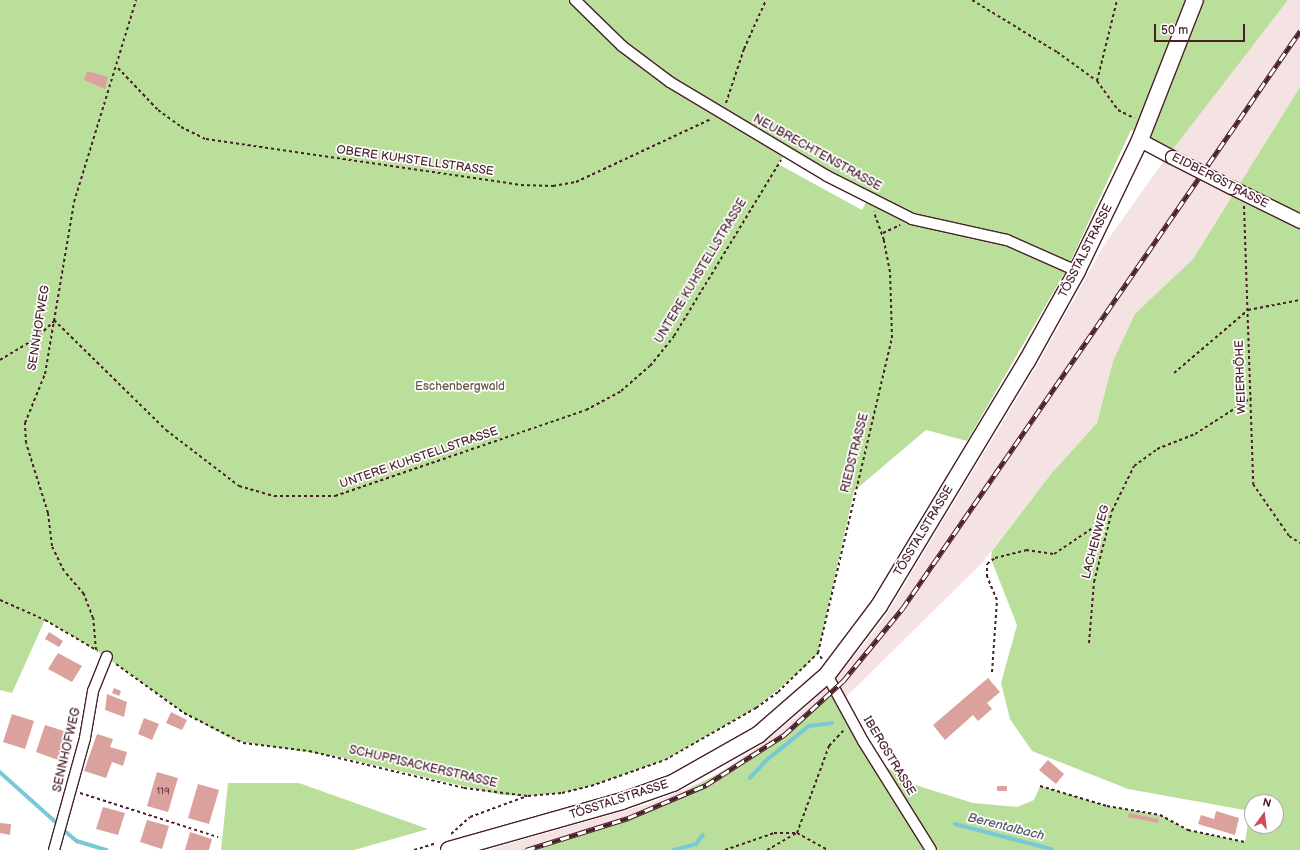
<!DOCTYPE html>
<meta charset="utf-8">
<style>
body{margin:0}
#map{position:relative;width:1300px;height:850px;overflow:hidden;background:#fff;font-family:"Balsamiq Sans",sans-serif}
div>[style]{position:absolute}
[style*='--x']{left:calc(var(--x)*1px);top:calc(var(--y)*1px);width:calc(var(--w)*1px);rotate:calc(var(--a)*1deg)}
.built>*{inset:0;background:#f4e3e2}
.green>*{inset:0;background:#b9df9a}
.stream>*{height:3.5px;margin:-1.75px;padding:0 1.75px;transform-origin:1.75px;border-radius:1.75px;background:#79c8d6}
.building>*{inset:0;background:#dba19d}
.path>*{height:2px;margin-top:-1px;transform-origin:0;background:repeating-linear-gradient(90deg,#4a1f2b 0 3px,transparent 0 6px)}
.roads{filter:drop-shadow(1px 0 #4a1f2b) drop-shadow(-1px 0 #4a1f2b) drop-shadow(0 1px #4a1f2b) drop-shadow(0 -1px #4a1f2b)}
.minor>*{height:10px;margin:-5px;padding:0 5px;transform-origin:5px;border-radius:5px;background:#fff}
.tertiary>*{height:13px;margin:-6.5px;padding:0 6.5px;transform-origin:6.5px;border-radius:6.5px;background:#fff}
.primary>*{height:16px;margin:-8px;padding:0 8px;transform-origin:8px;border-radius:8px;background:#fff}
.rail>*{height:4.5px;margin-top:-2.25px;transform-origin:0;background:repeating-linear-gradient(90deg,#fff 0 9px,#4a1f2b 0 18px);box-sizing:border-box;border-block:1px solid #4a1f2b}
.bridges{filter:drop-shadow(1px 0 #4a1f2b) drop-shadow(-1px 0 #4a1f2b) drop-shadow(0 1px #4a1f2b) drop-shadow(0 -1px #4a1f2b)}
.tertiary-bridge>*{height:13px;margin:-6.5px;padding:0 6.5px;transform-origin:6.5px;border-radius:6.5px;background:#fff}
span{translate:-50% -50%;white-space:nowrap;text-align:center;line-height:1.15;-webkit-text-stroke:3.5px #fff;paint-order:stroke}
.number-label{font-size:10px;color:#6e4048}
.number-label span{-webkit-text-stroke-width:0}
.street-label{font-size:12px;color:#4a1f2b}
.park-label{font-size:12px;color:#6b594c}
.water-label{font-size:13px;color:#5a5a67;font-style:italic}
.north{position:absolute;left:1244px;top:794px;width:40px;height:40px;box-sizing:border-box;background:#fff;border:1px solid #b7a5aa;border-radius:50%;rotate:15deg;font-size:11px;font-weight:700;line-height:16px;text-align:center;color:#4a1f2b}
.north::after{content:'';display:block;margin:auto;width:14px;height:18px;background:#d1495b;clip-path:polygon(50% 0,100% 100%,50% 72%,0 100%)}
.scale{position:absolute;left:1154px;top:24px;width:91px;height:18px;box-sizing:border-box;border:2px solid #4a1f2b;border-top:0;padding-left:5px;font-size:12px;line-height:14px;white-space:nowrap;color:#4a1f2b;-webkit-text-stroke:3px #fff;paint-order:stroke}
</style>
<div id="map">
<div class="built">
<i style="clip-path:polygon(1288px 0,1300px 0,1300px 87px,1193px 259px,1135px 315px,1113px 361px,1097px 423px,1051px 474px,983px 562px,847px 696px,768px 755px,574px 850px,487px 850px,651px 803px,710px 778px,762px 744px,799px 714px,838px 677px,885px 617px,1039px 362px,1104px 245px,1183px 134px)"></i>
</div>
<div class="green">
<i style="clip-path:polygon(evenodd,0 0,1288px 0,1173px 149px,1131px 130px,1068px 267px,967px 441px,926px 430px,854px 491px,818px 653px,806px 666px,756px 708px,665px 760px,591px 786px,562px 793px,528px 796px,501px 795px,340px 757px,235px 741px,184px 713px,96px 650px,45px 620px,12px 693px,0 690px,0 0,786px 153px,868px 198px,862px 210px,778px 164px,786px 153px)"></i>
<i style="clip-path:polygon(evenodd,1300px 87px,1300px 850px,521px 850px,650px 810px,765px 749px,834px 691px,877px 761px,912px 784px,973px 803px,1017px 807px,1034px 800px,1040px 786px,1107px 806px,1160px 815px,1188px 830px,1245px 842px,1250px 811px,1128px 789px,1032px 751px,1010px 719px,1001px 683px,1017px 625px,991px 559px,992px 551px,1051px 474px,1097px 423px,1113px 361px,1135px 314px,1193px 259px,1300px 87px,1252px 802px,1276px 802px,1276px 826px,1252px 826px,1252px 802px)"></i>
<i style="clip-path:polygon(228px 783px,299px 783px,428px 829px,354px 850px,221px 850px)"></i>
</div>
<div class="stream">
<i style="--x:0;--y:772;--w:76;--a:41.8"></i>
<i style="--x:750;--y:778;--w:26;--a:-47"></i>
<i style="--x:768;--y:759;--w:53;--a:-38.8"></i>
<i style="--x:809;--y:726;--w:23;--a:-7"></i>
<i style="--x:955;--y:824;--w:100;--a:14.5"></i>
<i style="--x:65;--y:831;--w:16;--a:40"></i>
<i style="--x:77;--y:841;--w:31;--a:17"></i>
<i style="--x:674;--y:850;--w:23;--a:-15"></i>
<i style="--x:696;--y:844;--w:11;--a:-52"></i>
</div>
<div class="building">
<i style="clip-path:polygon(87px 71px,108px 77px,105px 89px,84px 80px)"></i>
<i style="clip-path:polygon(49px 632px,63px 641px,59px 647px,45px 639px)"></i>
<i style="clip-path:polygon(58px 653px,82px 666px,72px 682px,48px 669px)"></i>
<i style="clip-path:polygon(988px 678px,1000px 692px,987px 703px,992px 709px,978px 721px,973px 715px,945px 740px,933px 725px)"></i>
<i style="clip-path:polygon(114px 688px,121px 691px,119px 696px,112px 693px)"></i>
<i style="clip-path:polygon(107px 694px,127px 702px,124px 717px,105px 710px)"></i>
<i style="clip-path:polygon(171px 712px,187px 720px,182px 730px,166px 723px)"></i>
<i style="clip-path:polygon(12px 714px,34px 721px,25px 749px,3px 742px)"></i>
<i style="clip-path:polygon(144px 718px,159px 724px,152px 740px,138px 734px)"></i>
<i style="clip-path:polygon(45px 725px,67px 732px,58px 760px,36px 752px)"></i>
<i style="clip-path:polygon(97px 734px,113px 739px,110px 747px,127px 752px,123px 766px,112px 762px,106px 778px,84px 771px)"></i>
<i style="clip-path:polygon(1048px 760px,1064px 774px,1056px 784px,1039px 770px)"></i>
<i style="clip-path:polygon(157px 772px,178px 778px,168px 812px,147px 806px)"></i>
<i style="clip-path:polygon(198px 784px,219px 790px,209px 824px,188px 818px)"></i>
<i style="clip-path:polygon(997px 786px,1007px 786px,1007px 791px,997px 791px)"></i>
<i style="clip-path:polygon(103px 807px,125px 813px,118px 835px,96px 829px)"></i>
<i style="clip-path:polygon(1216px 811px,1239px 818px,1235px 835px,1198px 824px,1201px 815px,1214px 819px)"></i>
<i style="clip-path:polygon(1129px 813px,1159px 819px,1158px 823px,1128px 817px)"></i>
<i style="clip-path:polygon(147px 820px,169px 826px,162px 849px,140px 842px)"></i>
<i style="clip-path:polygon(0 823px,11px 824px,10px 835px,0 833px)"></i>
<i style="clip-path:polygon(190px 832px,212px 839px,209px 850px,185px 850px)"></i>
</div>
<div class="path">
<i style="--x:972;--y:0;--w:100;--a:31.5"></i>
<i style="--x:1057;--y:52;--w:49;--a:35.9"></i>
<i style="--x:1097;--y:81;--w:36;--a:54"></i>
<i style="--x:1118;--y:110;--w:18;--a:27"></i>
<i style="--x:118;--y:68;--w:58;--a:46.4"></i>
<i style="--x:158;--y:110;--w:29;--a:36"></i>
<i style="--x:181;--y:127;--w:28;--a:26"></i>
<i style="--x:206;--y:139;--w:318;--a:8.3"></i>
<i style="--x:521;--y:185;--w:32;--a:2"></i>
<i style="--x:553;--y:186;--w:23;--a:-10"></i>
<i style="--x:576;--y:182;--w:149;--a:-25"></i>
<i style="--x:1097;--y:81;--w:83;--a:-76.1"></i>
<i style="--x:726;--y:103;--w:57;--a:-71.6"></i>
<i style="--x:744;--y:49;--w:54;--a:-65.8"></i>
<i style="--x:1244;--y:206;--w:278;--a:88.1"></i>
<i style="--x:1253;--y:484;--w:63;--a:55.3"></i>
<i style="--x:1289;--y:536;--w:13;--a:32"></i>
<i style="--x:883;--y:233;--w:19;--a:-25"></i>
<i style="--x:54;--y:320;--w:157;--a:44.5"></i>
<i style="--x:166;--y:430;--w:92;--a:37.5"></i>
<i style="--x:239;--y:486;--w:36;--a:16"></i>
<i style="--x:274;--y:496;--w:61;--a:0"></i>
<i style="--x:335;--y:496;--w:265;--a:-18.9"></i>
<i style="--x:586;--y:410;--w:40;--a:-28"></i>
<i style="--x:621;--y:391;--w:38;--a:-41"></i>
<i style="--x:650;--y:366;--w:38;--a:-51"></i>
<i style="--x:674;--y:336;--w:206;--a:-58.7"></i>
<i style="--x:0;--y:360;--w:41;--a:-31"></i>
<i style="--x:35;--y:339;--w:26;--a:-43"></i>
<i style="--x:1174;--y:373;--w:97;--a:-40.4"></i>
<i style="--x:1248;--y:310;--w:53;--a:-10.9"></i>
<i style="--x:0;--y:600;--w:49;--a:24"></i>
<i style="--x:45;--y:620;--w:61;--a:30.3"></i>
<i style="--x:1089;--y:643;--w:61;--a:-85.3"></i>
<i style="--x:1094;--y:582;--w:73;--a:-75.8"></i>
<i style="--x:1112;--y:511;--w:50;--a:-63.9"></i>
<i style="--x:1134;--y:466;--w:29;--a:-36"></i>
<i style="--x:1157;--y:449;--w:41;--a:-21.5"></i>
<i style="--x:1195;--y:434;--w:67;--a:-32.7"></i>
<i style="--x:96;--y:650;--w:32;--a:-95"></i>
<i style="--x:93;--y:618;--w:26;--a:-111"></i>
<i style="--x:84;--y:594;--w:30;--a:-131"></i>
<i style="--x:64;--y:571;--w:28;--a:-116"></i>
<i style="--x:52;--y:546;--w:33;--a:-97"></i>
<i style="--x:48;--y:513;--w:73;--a:-107.4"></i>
<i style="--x:26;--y:443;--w:20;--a:-93"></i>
<i style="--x:25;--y:423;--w:53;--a:-67.8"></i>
<i style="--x:45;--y:374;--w:174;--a:-80.4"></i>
<i style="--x:74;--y:202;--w:211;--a:-72.9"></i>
<i style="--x:822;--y:659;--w:7;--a:-124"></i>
<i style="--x:818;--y:653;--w:324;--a:-76.8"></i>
<i style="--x:892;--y:338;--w:66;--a:-91.7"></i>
<i style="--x:890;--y:272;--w:33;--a:-101"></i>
<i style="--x:884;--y:240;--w:30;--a:-110"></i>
<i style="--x:116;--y:664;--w:84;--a:35.8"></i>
<i style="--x:184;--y:713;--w:66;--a:27"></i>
<i style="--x:243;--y:743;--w:66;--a:6.9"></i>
<i style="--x:309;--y:751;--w:159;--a:13.4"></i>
<i style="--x:464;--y:788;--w:64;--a:7.1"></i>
<i style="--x:528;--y:796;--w:34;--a:-5"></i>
<i style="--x:562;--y:793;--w:30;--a:-14"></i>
<i style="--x:591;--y:786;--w:78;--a:-19.4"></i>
<i style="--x:665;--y:760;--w:105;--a:-29.7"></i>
<i style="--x:756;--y:708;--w:27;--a:-36"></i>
<i style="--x:778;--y:692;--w:56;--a:-44.3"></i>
<i style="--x:992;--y:672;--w:72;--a:-86"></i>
<i style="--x:997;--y:600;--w:25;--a:-113"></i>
<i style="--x:987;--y:577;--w:13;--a:-90"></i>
<i style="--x:987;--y:564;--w:10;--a:-37"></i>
<i style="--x:995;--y:558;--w:32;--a:-14"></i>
<i style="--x:1026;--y:550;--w:28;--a:8"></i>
<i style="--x:1054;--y:554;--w:66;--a:-33.9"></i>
<i style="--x:1040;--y:786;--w:70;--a:16.6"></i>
<i style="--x:1107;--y:806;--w:54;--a:9.6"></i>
<i style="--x:1160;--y:815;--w:32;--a:28"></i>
<i style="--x:1188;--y:830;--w:58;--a:11.9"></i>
<i style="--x:80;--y:793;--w:145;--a:17.7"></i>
<i style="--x:797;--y:833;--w:93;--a:-69.8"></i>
<i style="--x:829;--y:746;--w:22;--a:-47"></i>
<i style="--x:451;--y:834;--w:25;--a:-42"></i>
<i style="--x:470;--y:817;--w:61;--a:-20.2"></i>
<i style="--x:414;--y:850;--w:24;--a:-17"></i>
<i style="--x:725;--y:850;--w:52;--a:-19.1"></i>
<i style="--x:774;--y:833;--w:23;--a:0"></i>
<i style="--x:797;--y:833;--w:35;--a:29"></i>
<i style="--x:767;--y:850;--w:34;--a:-30"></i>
</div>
<div class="roads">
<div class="minor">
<i style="--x:575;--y:0;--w:66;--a:44.4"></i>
<i style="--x:622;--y:46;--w:60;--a:36.9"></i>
<i style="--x:670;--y:82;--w:183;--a:30.9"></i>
<i style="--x:827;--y:176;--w:95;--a:26.8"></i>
<i style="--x:912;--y:219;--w:97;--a:12.5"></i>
<i style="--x:1007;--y:240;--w:77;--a:23.9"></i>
<i style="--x:827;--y:675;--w:75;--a:61.4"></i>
<i style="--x:863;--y:741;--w:128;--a:58"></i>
<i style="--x:54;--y:850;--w:116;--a:-74.5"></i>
<i style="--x:85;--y:738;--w:48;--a:-80.3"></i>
<i style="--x:93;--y:691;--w:37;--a:-68"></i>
</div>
<div class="tertiary">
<i style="--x:1140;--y:140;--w:36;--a:28"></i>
<i style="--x:1231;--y:187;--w:77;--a:26.2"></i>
</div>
<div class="primary">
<i style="--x:449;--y:850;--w:180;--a:-15.8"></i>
<i style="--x:622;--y:801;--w:54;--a:-19.4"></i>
<i style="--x:673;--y:783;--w:98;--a:-29.5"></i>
<i style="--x:758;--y:735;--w:91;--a:-41"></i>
<i style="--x:827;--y:675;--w:86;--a:-53"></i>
<i style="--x:879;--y:606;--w:286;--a:-58.9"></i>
<i style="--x:1027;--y:361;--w:103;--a:-60.9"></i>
<i style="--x:1077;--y:271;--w:145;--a:-64.3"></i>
<i style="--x:1140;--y:140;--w:150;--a:-68.6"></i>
</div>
</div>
<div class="rail">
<i style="--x:526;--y:850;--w:107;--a:-17.4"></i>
<i style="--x:628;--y:818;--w:85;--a:-22.9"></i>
<i style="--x:706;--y:785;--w:93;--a:-32.7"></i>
<i style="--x:784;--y:735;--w:80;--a:-42.5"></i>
<i style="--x:843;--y:681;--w:93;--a:-50.7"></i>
<i style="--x:902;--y:609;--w:702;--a:-55.45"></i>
</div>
<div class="bridges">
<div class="tertiary-bridge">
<i style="--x:1172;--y:157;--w:66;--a:27"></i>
</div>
</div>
<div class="number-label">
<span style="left:163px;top:792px">119</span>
</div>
<div class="street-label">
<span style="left:817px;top:153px;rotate:29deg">NEUBRECHTENSTRASSE</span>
<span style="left:415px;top:161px;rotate:8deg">OBERE KUHSTELLSTRASSE</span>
<span style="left:1220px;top:181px;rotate:27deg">EIDBERGSTRASSE</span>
<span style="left:1086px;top:251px;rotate:-63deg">TÖSSTALSTRASSE</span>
<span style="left:701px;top:271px;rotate:-59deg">UNTERE KUHSTELLSTRASSE</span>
<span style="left:39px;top:328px;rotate:-81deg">SENNHOFWEG</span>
<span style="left:1241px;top:377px;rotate:-92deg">WEIERHÖHE</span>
<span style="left:855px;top:453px;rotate:-76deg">RIEDSTRASSE</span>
<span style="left:419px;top:458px;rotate:-19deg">UNTERE KUHSTELLSTRASSE</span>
<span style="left:924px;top:531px;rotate:-59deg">TÖSSTALSTRASSE</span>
<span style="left:1096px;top:542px;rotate:-75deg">LACHENWEG</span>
<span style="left:67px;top:750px;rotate:-77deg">SENNHOFWEG</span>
<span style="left:889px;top:756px;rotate:59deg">IBERGSTRASSE</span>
<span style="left:423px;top:767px;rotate:13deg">SCHUPPISACKERSTRASSE</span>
<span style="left:619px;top:800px;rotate:-18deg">TÖSSTALSTRASSE</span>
</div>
<div class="park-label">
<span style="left:460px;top:387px">Eschenbergwald</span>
</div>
<div class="water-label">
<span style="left:1006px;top:827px;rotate:14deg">Berentalbach</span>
</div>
<div class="north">N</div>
<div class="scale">50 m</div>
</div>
